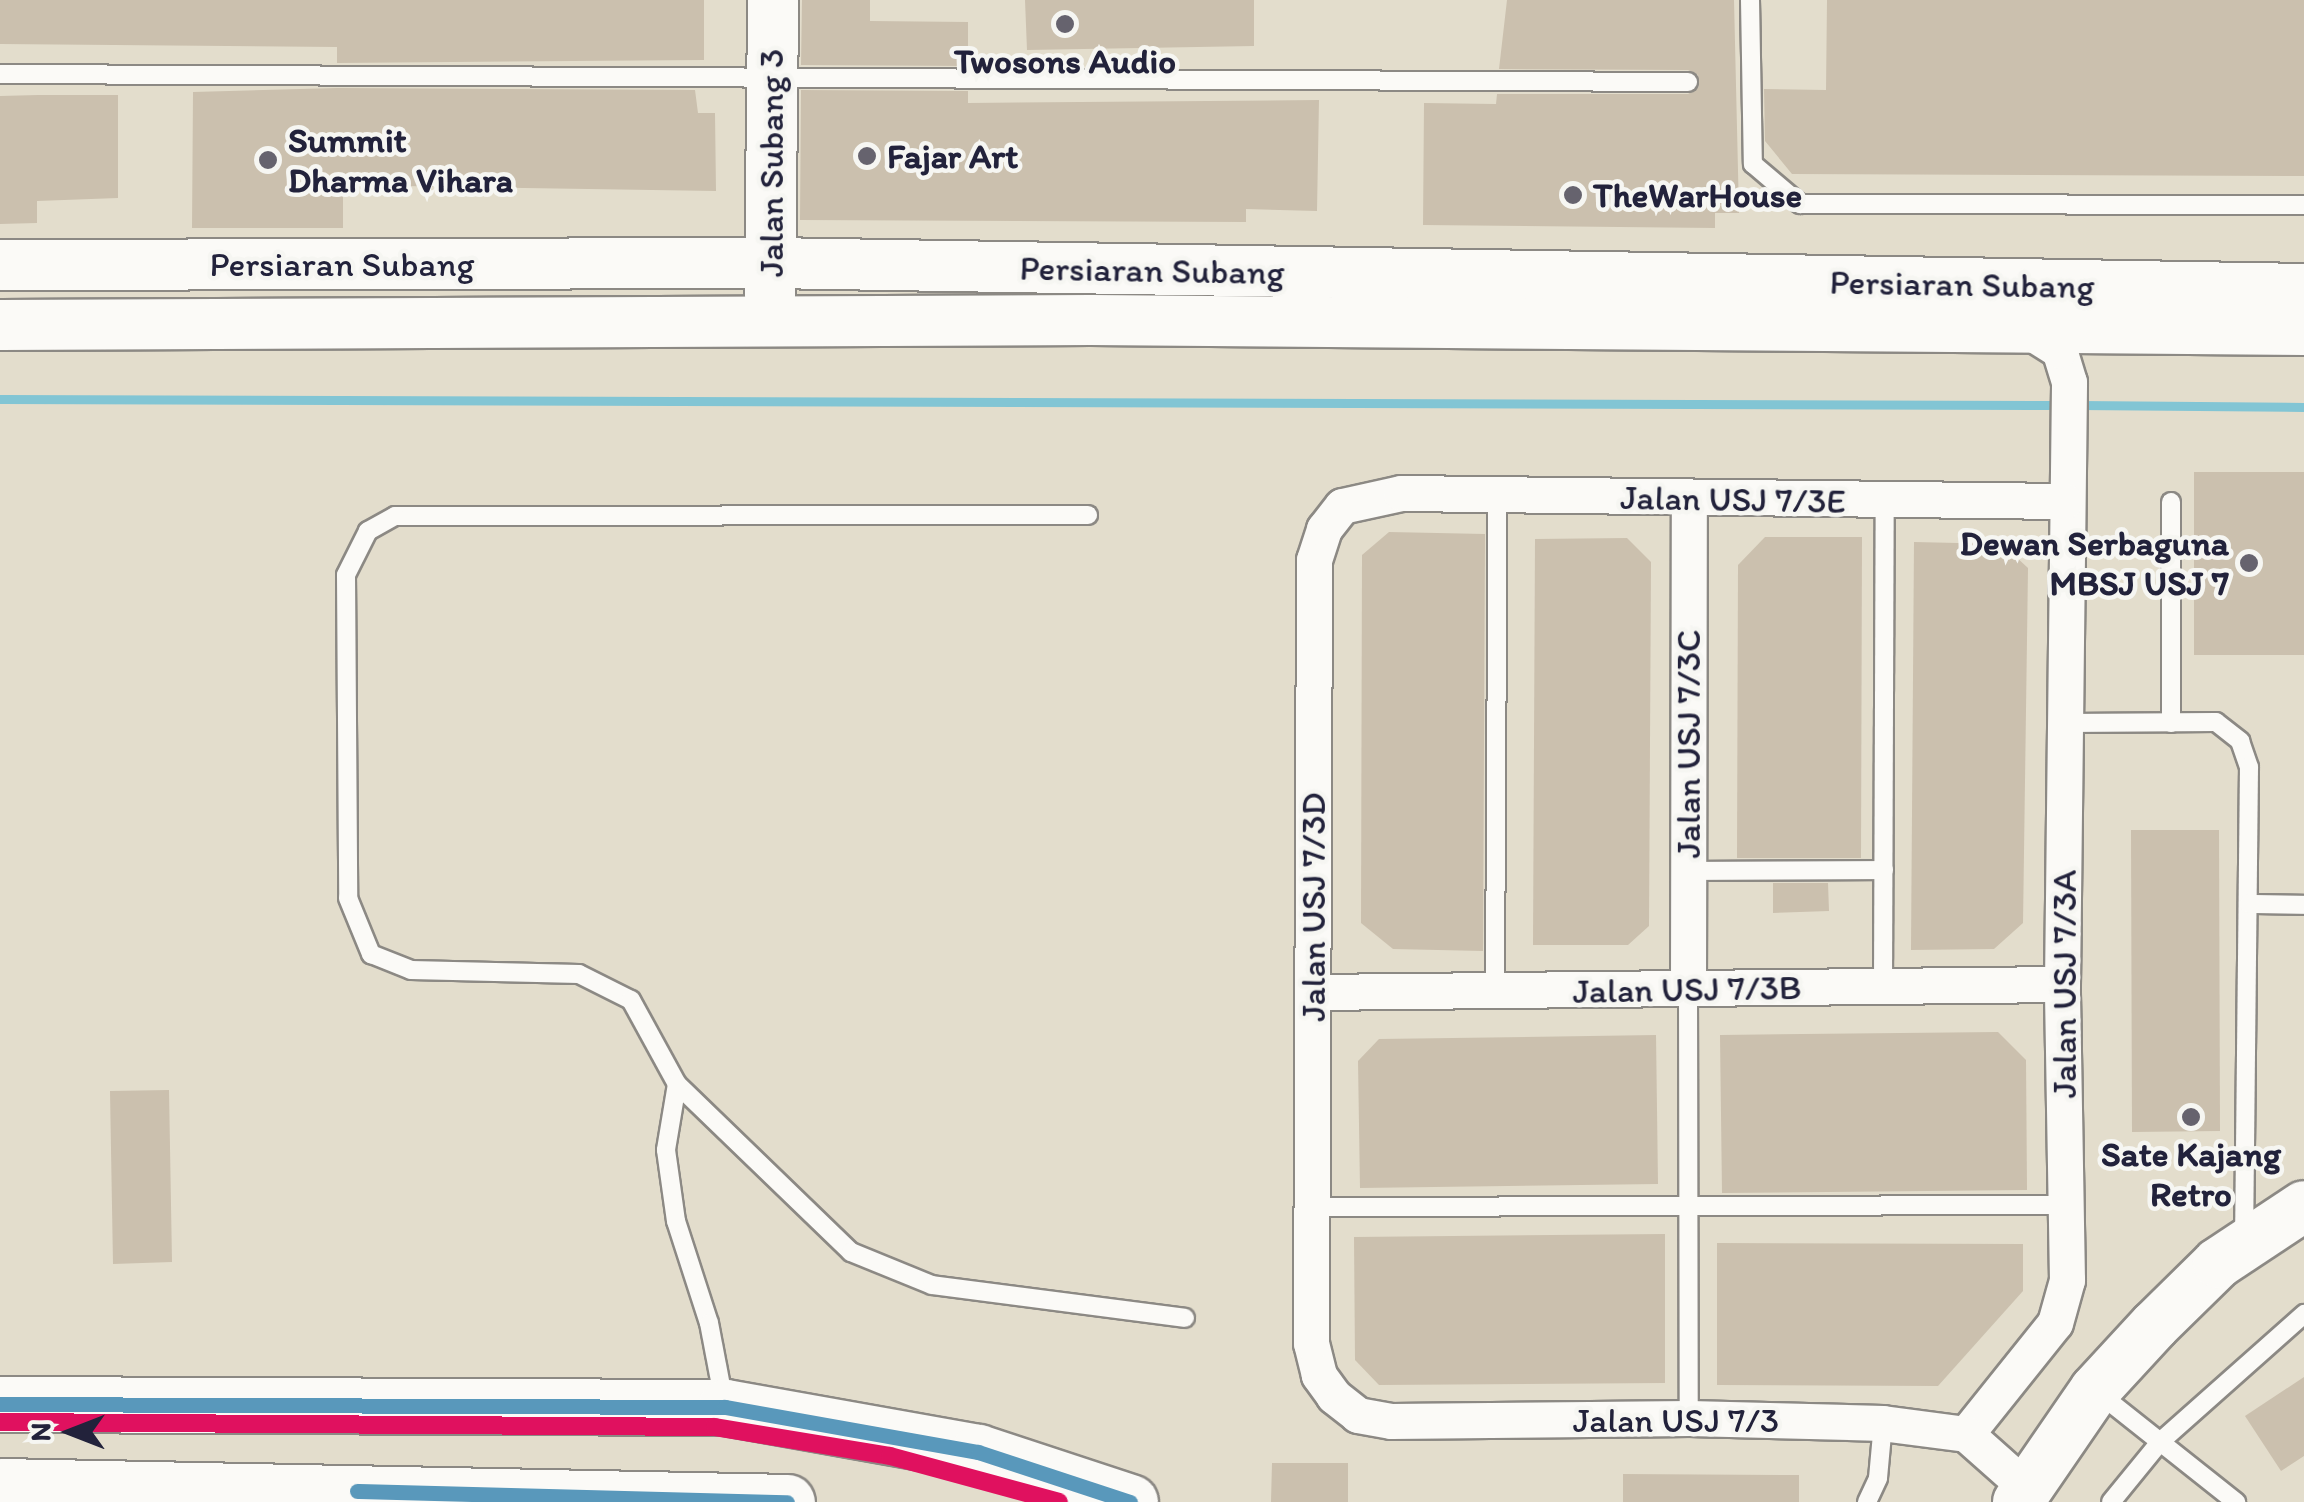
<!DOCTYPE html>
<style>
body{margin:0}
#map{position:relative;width:2304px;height:1502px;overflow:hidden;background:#e3ddcc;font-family:Itim,sans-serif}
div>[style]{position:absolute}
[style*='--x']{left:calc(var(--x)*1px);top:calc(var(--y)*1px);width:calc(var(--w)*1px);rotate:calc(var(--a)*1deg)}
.stream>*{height:9px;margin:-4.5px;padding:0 4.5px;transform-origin:4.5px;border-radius:4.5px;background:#82c5d4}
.building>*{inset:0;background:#cbc0ae}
.roads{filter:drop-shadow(2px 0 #8c8984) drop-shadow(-2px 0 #8c8984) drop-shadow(0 2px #8c8984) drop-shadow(0 -2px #8c8984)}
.lane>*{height:18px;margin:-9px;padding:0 9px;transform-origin:9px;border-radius:9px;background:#fbfaf7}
.street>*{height:35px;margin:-17.5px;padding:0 17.5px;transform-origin:17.5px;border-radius:17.5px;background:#fbfaf7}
.secondary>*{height:50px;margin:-25px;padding:0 25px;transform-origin:25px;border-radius:25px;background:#fbfaf7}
.primary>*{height:55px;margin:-27.5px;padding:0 27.5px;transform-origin:27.5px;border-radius:27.5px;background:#fbfaf7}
.bus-1>*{height:15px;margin:-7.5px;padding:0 7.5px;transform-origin:7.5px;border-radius:7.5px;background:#5998bb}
.rail-1>*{height:18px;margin:-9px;padding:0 9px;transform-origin:9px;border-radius:9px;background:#e0115f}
.dots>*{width:28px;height:28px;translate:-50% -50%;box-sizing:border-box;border:5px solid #f6f6f2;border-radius:50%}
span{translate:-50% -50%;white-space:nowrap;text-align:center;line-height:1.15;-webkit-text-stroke:9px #f6f6f2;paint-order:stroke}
.poi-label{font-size:35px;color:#22223b;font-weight:700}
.left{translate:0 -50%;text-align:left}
.right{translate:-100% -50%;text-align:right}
.street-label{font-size:35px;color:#22223b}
.north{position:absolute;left:20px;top:1382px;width:100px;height:100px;-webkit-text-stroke:8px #f6f6f2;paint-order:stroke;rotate:270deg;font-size:28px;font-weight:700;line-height:40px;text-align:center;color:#22223b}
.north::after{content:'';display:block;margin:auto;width:35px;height:45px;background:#22223b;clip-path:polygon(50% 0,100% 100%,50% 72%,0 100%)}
</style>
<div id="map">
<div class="stream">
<i style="--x:0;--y:399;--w:2062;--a:0.17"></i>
<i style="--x:2078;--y:405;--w:226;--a:0.5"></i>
</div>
<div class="building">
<i style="clip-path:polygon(0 0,704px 0,704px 60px,337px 63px,337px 47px,0 44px)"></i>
<i style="clip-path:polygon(802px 0,870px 0,870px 21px,968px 22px,968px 66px,801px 65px)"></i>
<i style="clip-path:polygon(1025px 0,1254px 0,1254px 46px,1027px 50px)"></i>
<i style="clip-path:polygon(1507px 0,1734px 0,1739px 213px,1715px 213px,1715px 228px,1423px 225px,1424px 103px,1496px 104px,1497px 94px,1688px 94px,1699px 87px,1698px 75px,1688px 70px,1499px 69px)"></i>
<i style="clip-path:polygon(1827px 0,2304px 0,2304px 176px,1792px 174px,1765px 141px,1764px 89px,1826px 90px)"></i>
<i style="clip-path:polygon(337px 88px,695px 90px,698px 113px,715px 113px,716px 191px,343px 185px,343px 228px,192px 228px,193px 92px)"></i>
<i style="clip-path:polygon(801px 90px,968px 91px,968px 103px,1319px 100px,1317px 211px,1246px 209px,1246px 222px,800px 220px)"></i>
<i style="clip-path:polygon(38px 95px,118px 95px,118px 198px,37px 201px,37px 223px,0 224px,0 96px)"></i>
<i style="clip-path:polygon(2194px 472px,2304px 472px,2304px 655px,2194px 655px)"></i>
<i style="clip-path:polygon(1389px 532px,1485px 534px,1483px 951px,1393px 949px,1361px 923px,1362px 555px)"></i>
<i style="clip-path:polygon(1765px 537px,1862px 537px,1861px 858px,1737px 858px,1738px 565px)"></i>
<i style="clip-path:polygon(1627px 538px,1651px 562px,1649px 926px,1628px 945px,1533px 945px,1535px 539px)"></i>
<i style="clip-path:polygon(1914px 542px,2002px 544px,2028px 568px,2023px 923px,1994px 949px,1911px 950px)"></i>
<i style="clip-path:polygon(2131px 830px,2219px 830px,2220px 1131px,2132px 1132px)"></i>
<i style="clip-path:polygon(1773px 883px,1828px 883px,1829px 911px,1773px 913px)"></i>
<i style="clip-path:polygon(1998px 1032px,2026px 1060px,2027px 1190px,1722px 1193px,1720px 1035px)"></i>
<i style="clip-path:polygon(1656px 1035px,1658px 1184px,1360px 1188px,1358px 1061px,1379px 1039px)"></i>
<i style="clip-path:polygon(169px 1090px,172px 1262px,113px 1264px,110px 1091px)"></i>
<i style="clip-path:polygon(1665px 1234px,1665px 1383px,1379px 1385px,1355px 1360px,1354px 1237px)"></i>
<i style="clip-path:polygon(1717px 1243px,2023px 1244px,2023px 1291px,1938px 1386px,1717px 1385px)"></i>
<i style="clip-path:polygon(2304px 1377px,2304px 1456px,2281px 1471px,2245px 1416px)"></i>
<i style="clip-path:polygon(1272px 1463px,1348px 1463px,1348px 1502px,1271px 1502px)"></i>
<i style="clip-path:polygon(1623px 1474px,1799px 1475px,1799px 1502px,1623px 1502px)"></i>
</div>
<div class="roads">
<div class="lane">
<i style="--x:1750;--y:0;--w:164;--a:89"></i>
<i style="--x:1753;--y:164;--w:62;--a:40.4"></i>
<i style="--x:1800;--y:204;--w:504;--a:0.11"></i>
<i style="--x:0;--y:74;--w:1688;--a:0.27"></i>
<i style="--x:2171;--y:502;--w:221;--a:90"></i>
<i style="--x:1088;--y:515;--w:693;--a:179.92"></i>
<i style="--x:395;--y:516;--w:31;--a:151"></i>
<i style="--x:368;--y:531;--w:49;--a:116.6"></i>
<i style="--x:346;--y:575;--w:323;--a:89.6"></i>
<i style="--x:348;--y:898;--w:61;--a:67.7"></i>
<i style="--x:371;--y:954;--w:43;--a:21.8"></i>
<i style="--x:411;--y:970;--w:168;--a:1.4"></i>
<i style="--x:579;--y:974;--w:58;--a:26.6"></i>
<i style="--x:631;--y:1000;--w:96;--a:61.3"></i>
<i style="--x:677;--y:1084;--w:242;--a:44"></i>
<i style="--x:851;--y:1252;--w:87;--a:22.2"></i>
<i style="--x:932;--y:1285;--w:255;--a:7.4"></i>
<i style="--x:2066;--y:723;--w:150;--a:-0.4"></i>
<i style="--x:2216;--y:722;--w:31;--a:38"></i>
<i style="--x:2240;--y:741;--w:28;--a:71"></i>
<i style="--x:2249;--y:767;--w:473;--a:90.6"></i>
<i style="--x:1688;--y:871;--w:196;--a:-0.3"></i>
<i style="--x:2249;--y:904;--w:55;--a:1"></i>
<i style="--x:1883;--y:987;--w:487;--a:-89.8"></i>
<i style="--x:1688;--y:989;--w:429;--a:89.9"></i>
<i style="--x:1495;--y:991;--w:496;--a:-89.7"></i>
<i style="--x:677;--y:1084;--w:67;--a:99.5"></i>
<i style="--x:666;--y:1150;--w:72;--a:82"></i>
<i style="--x:676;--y:1221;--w:107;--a:72.1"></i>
<i style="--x:709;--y:1323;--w:80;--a:79.2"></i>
<i style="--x:1312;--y:1207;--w:754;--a:-0.15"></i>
<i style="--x:2096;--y:1391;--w:179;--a:38.4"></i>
<i style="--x:1867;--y:1502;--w:26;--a:-65"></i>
<i style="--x:1878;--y:1478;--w:55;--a:-84.8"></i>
<i style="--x:2111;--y:1502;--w:77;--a:-50.8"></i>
<i style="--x:2160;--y:1442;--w:193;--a:-41.6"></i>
</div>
<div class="street">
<i style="--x:1688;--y:989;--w:489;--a:-89.9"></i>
<i style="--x:1313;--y:992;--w:749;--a:-0.61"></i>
<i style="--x:1966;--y:1434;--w:142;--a:-51.3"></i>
<i style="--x:2055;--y:1323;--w:45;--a:-74.4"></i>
<i style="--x:2067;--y:1280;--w:296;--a:-91"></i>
<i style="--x:2062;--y:984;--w:602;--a:-89.33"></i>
<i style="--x:2069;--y:382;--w:34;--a:-107"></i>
<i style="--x:2059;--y:350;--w:41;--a:-147.8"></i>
<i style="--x:2028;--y:1489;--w:83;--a:-138.4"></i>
<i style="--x:1966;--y:1434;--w:84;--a:-172.5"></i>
<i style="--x:1883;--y:1423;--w:194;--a:-178.5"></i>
<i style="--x:1689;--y:1418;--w:298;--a:179.4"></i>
<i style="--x:1391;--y:1421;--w:34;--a:-170"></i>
<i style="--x:1358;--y:1415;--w:31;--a:-142"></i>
<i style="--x:1334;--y:1396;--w:26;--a:-126"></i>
<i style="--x:1319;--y:1375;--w:33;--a:-104"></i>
<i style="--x:1311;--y:1343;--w:783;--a:-89.78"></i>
<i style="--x:1314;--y:560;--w:33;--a:-72"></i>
<i style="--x:1324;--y:529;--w:29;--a:-52"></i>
<i style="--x:1342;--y:506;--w:60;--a:-12.4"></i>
<i style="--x:1401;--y:493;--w:664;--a:0.69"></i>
</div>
<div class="secondary">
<i style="--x:0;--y:265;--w:771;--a:-0.15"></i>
<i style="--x:771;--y:263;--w:1533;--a:0.97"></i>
<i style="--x:770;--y:296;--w:296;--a:-89.4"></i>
<i style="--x:0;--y:325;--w:1091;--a:-0.26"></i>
<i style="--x:1091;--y:320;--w:1213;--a:0.47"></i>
<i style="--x:2018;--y:1502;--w:136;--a:-55.5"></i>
<i style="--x:2095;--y:1390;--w:88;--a:-47.3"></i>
<i style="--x:2155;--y:1325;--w:88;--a:-44.5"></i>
<i style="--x:2218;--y:1263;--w:103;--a:-33.5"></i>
</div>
<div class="primary">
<i style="--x:0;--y:1404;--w:725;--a:0.24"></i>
<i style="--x:725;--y:1407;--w:257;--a:10.1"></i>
<i style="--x:978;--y:1452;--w:160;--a:18.2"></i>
<i style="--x:0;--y:1486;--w:787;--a:1.16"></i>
</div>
</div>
<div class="bus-1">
<i style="--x:0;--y:1404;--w:725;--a:0.24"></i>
<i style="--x:725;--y:1407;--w:257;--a:10.1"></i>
<i style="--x:978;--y:1452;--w:160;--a:18.2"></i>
<i style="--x:357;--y:1491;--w:430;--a:1.5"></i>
</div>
<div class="rail-1">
<i style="--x:0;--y:1422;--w:715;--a:0.4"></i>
<i style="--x:715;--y:1427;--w:177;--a:9.4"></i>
<i style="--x:890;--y:1456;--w:175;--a:15.2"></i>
</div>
<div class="dots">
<i style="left:1065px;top:24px;background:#66636e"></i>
<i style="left:867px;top:156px;background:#66636e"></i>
<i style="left:268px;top:160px;background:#66636e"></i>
<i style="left:1573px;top:195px;background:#66636e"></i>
<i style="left:2249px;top:563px;background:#66636e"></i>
<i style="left:2191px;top:1117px;background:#66636e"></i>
</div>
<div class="poi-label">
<span style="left:1065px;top:61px">Twosons Audio</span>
<span class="left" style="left:288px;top:160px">Summit<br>Dharma Vihara</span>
<span class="left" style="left:887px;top:156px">Fajar Art</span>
<span class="left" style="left:1593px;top:195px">TheWarHouse</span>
<span class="right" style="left:2229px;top:563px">Dewan Serbaguna<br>MBSJ USJ 7</span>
<span style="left:2191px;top:1174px">Sate Kajang<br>Retro</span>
</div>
<div class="street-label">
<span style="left:771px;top:163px;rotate:-90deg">Jalan Subang 3</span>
<span style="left:342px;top:264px">Persiaran Subang</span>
<span style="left:1152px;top:270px;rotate:1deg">Persiaran Subang</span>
<span style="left:1962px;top:284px;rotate:1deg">Persiaran Subang</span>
<span style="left:1733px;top:499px;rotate:1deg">Jalan USJ 7/3E</span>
<span style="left:1688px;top:744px;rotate:-90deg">Jalan USJ 7/3C</span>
<span style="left:1313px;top:907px;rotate:-90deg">Jalan USJ 7/3D</span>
<span style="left:2064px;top:984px;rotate:-90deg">Jalan USJ 7/3A</span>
<span style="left:1687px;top:989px;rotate:-1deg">Jalan USJ 7/3B</span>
<span style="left:1676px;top:1420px">Jalan USJ 7/3</span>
</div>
<div class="north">N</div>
</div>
